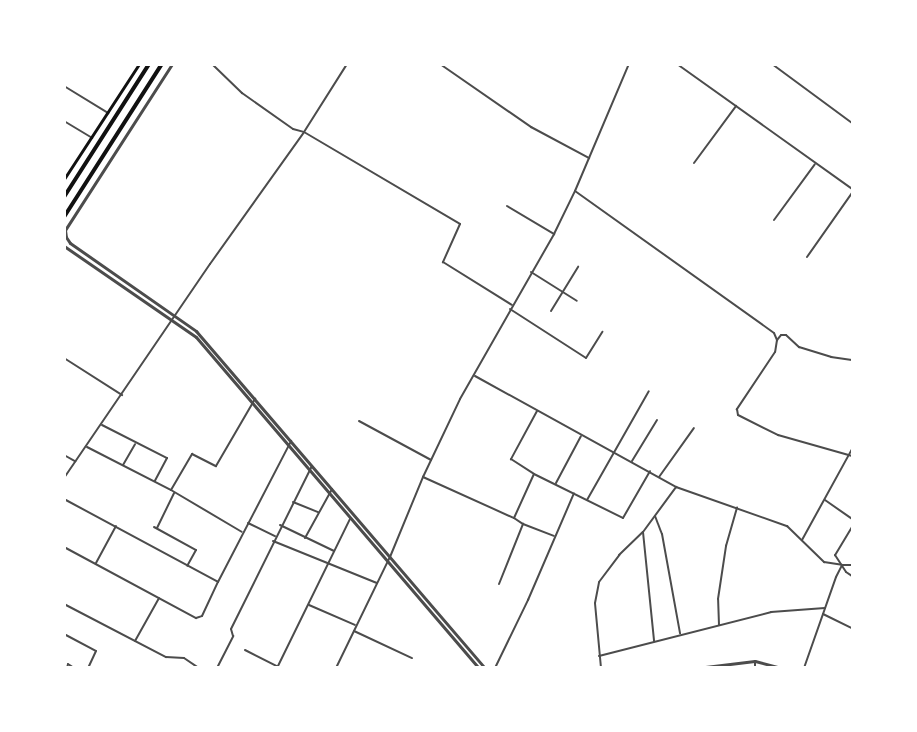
<!DOCTYPE html>
<style>
body{margin:0}
#map{position:relative;width:917px;height:732px;overflow:hidden;background:#fff;font-family:Poppins,sans-serif}
div>[style]{position:absolute}
[style*='--x']{left:calc(var(--x)*1px);top:calc(var(--y)*1px);width:calc(var(--w)*1px);rotate:calc(var(--a)*1deg)}
.minor>*{height:2px;margin:-1px;padding:0 1px;transform-origin:1px;border-radius:1px;background:#4c4c4c}
.tertiary>*{height:3px;margin:-1.5px;padding:0 1.5px;transform-origin:1.5px;border-radius:1.5px;background:#4c4c4c}
.secondary>*{height:3px;margin:-1.5px;padding:0 1.5px;transform-origin:1.5px;border-radius:1.5px;background:#111}
.trunk>*{height:4px;margin:-2px;padding:0 2px;transform-origin:2px;border-radius:2px;background:#111}
span{translate:-50% -50%;white-space:nowrap;text-align:center;line-height:1.15;-webkit-text-stroke:6px #fff;paint-order:stroke}
.frame{position:absolute;inset:0;border:66px solid #fff;pointer-events:none}
</style>
<div id="map">
<div class="minor">
<i style="--x:212;--y:64;--w:42;--a:44"></i>
<i style="--x:242;--y:93;--w:62;--a:35.2"></i>
<i style="--x:293;--y:129;--w:11;--a:15"></i>
<i style="--x:304;--y:132;--w:181;--a:30.5"></i>
<i style="--x:460;--y:224;--w:42;--a:114.1"></i>
<i style="--x:443;--y:262;--w:81;--a:31.9"></i>
<i style="--x:440;--y:64;--w:111;--a:34.7"></i>
<i style="--x:531;--y:127;--w:66;--a:28.1"></i>
<i style="--x:677;--y:64;--w:215;--a:35.5"></i>
<i style="--x:772;--y:64;--w:99;--a:36.4"></i>
<i style="--x:64;--y:86;--w:52;--a:31.5"></i>
<i style="--x:64;--y:121;--w:33;--a:31"></i>
<i style="--x:694;--y:163;--w:71;--a:-53.6"></i>
<i style="--x:575;--y:191;--w:244;--a:35.5"></i>
<i style="--x:774;--y:333;--w:8;--a:67"></i>
<i style="--x:777;--y:340;--w:12;--a:99"></i>
<i style="--x:775;--y:352;--w:69;--a:123.7"></i>
<i style="--x:737;--y:409;--w:6;--a:81"></i>
<i style="--x:738;--y:415;--w:45;--a:26.6"></i>
<i style="--x:778;--y:435;--w:77;--a:15.8"></i>
<i style="--x:507;--y:206;--w:55;--a:30.8"></i>
<i style="--x:774;--y:220;--w:69;--a:-53.8"></i>
<i style="--x:807;--y:257;--w:78;--a:-54.9"></i>
<i style="--x:531;--y:272;--w:54;--a:32.2"></i>
<i style="--x:510;--y:309;--w:90;--a:32.8"></i>
<i style="--x:586;--y:358;--w:31;--a:-58"></i>
<i style="--x:551;--y:311;--w:52;--a:-58.5"></i>
<i style="--x:777;--y:340;--w:6;--a:-51"></i>
<i style="--x:781;--y:335;--w:5;--a:0"></i>
<i style="--x:786;--y:335;--w:18;--a:43"></i>
<i style="--x:799;--y:347;--w:34;--a:17"></i>
<i style="--x:831;--y:357;--w:21;--a:8"></i>
<i style="--x:64;--y:358;--w:69;--a:32.5"></i>
<i style="--x:475;--y:376;--w:230;--a:28.9"></i>
<i style="--x:676;--y:487;--w:118;--a:19.4"></i>
<i style="--x:787;--y:526;--w:52;--a:44.2"></i>
<i style="--x:824;--y:562;--w:18;--a:9"></i>
<i style="--x:537;--y:411;--w:55;--a:118.4"></i>
<i style="--x:511;--y:459;--w:27;--a:33"></i>
<i style="--x:534;--y:474;--w:99;--a:26.3"></i>
<i style="--x:623;--y:518;--w:54;--a:-60.1"></i>
<i style="--x:359;--y:421;--w:82;--a:28.4"></i>
<i style="--x:102;--y:425;--w:73;--a:26.9"></i>
<i style="--x:167;--y:458;--w:26;--a:118"></i>
<i style="--x:87;--y:447;--w:94;--a:27.1"></i>
<i style="--x:171;--y:490;--w:82;--a:30.6"></i>
<i style="--x:64;--y:455;--w:13;--a:29"></i>
<i style="--x:632;--y:461;--w:48;--a:-58.6"></i>
<i style="--x:123;--y:465;--w:24;--a:-60"></i>
<i style="--x:423;--y:477;--w:100;--a:24.3"></i>
<i style="--x:514;--y:518;--w:11;--a:34"></i>
<i style="--x:523;--y:524;--w:33;--a:21"></i>
<i style="--x:659;--y:477;--w:60;--a:-54.5"></i>
<i style="--x:64;--y:478;--w:259;--a:-55.7"></i>
<i style="--x:210;--y:264;--w:162;--a:-54.5"></i>
<i style="--x:304;--y:132;--w:80;--a:-57.7"></i>
<i style="--x:556;--y:483;--w:53;--a:-62"></i>
<i style="--x:171;--y:490;--w:42;--a:-59.7"></i>
<i style="--x:192;--y:454;--w:27;--a:27"></i>
<i style="--x:216;--y:466;--w:78;--a:-59.8"></i>
<i style="--x:64;--y:499;--w:175;--a:28.3"></i>
<i style="--x:218;--y:582;--w:159;--a:-62.6"></i>
<i style="--x:587;--y:500;--w:125;--a:-60.4"></i>
<i style="--x:825;--y:500;--w:33;--a:35"></i>
<i style="--x:293;--y:502;--w:27;--a:22"></i>
<i style="--x:655;--y:516;--w:19;--a:69"></i>
<i style="--x:662;--y:534;--w:101;--a:79.7"></i>
<i style="--x:514;--y:518;--w:48;--a:-65.6"></i>
<i style="--x:248;--y:523;--w:30;--a:26"></i>
<i style="--x:280;--y:525;--w:60;--a:25.7"></i>
<i style="--x:154;--y:527;--w:48;--a:28.7"></i>
<i style="--x:196;--y:550;--w:18;--a:119"></i>
<i style="--x:852;--y:527;--w:33;--a:121"></i>
<i style="--x:835;--y:555;--w:20;--a:57"></i>
<i style="--x:846;--y:572;--w:7;--a:34"></i>
<i style="--x:157;--y:528;--w:39;--a:-64"></i>
<i style="--x:643;--y:532;--w:110;--a:84.2"></i>
<i style="--x:305;--y:538;--w:56;--a:-61.1"></i>
<i style="--x:802;--y:540;--w:104;--a:-61.2"></i>
<i style="--x:273;--y:541;--w:112;--a:22"></i>
<i style="--x:64;--y:547;--w:150;--a:28.3"></i>
<i style="--x:196;--y:618;--w:6;--a:-18"></i>
<i style="--x:202;--y:616;--w:38;--a:-65"></i>
<i style="--x:96;--y:563;--w:42;--a:-61.6"></i>
<i style="--x:499;--y:584;--w:65;--a:-68.2"></i>
<i style="--x:64;--y:604;--w:115;--a:27.5"></i>
<i style="--x:166;--y:657;--w:18;--a:3"></i>
<i style="--x:184;--y:658;--w:18;--a:34"></i>
<i style="--x:309;--y:605;--w:50;--a:23.5"></i>
<i style="--x:823;--y:614;--w:32;--a:26"></i>
<i style="--x:719;--y:625;--w:26;--a:-92"></i>
<i style="--x:718;--y:599;--w:54;--a:-81.4"></i>
<i style="--x:726;--y:546;--w:40;--a:-74"></i>
<i style="--x:354;--y:631;--w:64;--a:25"></i>
<i style="--x:64;--y:634;--w:36;--a:28"></i>
<i style="--x:96;--y:651;--w:19;--a:115"></i>
<i style="--x:135;--y:641;--w:49;--a:-60.8"></i>
<i style="--x:245;--y:650;--w:39;--a:27"></i>
<i style="--x:599;--y:656;--w:178;--a:-14.3"></i>
<i style="--x:771;--y:612;--w:54;--a:-4.2"></i>
<i style="--x:67;--y:668;--w:4;--a:-76"></i>
<i style="--x:68;--y:664;--w:7;--a:34"></i>
<i style="--x:217;--y:668;--w:36;--a:-63"></i>
<i style="--x:233;--y:636;--w:7;--a:-106"></i>
<i style="--x:231;--y:629;--w:182;--a:-63.6"></i>
<i style="--x:277;--y:668;--w:166;--a:-63.9"></i>
<i style="--x:336;--y:668;--w:123;--a:-64.1"></i>
<i style="--x:390;--y:557;--w:87;--a:-67.6"></i>
<i style="--x:423;--y:477;--w:86;--a:-64.6"></i>
<i style="--x:460;--y:399;--w:190;--a:-60.3"></i>
<i style="--x:554;--y:234;--w:48;--a:-64"></i>
<i style="--x:575;--y:191;--w:138;--a:-67"></i>
<i style="--x:495;--y:668;--w:76;--a:-64.1"></i>
<i style="--x:528;--y:600;--w:116;--a:-66.7"></i>
<i style="--x:601;--y:668;--w:65;--a:-95.3"></i>
<i style="--x:595;--y:603;--w:21;--a:-79"></i>
<i style="--x:599;--y:582;--w:34;--a:-53"></i>
<i style="--x:619;--y:555;--w:33;--a:-44"></i>
<i style="--x:643;--y:532;--w:56;--a:-53.7"></i>
<i style="--x:755;--y:668;--w:7;--a:-90"></i>
<i style="--x:804;--y:668;--w:96;--a:-70.6"></i>
<i style="--x:836;--y:577;--w:13;--a:-63"></i>
<i style="--x:842;--y:565;--w:10;--a:0"></i>
</div>
<div class="tertiary">
<i style="--x:172;--y:64;--w:197;--a:122.8"></i>
<i style="--x:65;--y:230;--w:7;--a:82"></i>
<i style="--x:66;--y:237;--w:7;--a:56"></i>
<i style="--x:70;--y:243;--w:154;--a:34.9"></i>
<i style="--x:196;--y:331;--w:444;--a:49.4"></i>
<i style="--x:64;--y:246;--w:160;--a:34.6"></i>
<i style="--x:196;--y:337;--w:435;--a:49.5"></i>
<i style="--x:697;--y:668;--w:58;--a:-6.9"></i>
<i style="--x:755;--y:661;--w:27;--a:15"></i>
</div>
<div class="secondary">
<i style="--x:64;--y:179;--w:137;--a:-56.9"></i>
</div>
<div class="trunk">
<i style="--x:64;--y:197;--w:158;--a:-57.4"></i>
<i style="--x:64;--y:217;--w:182;--a:-57.4"></i>
</div>
<div class="frame"></div>
</div>
